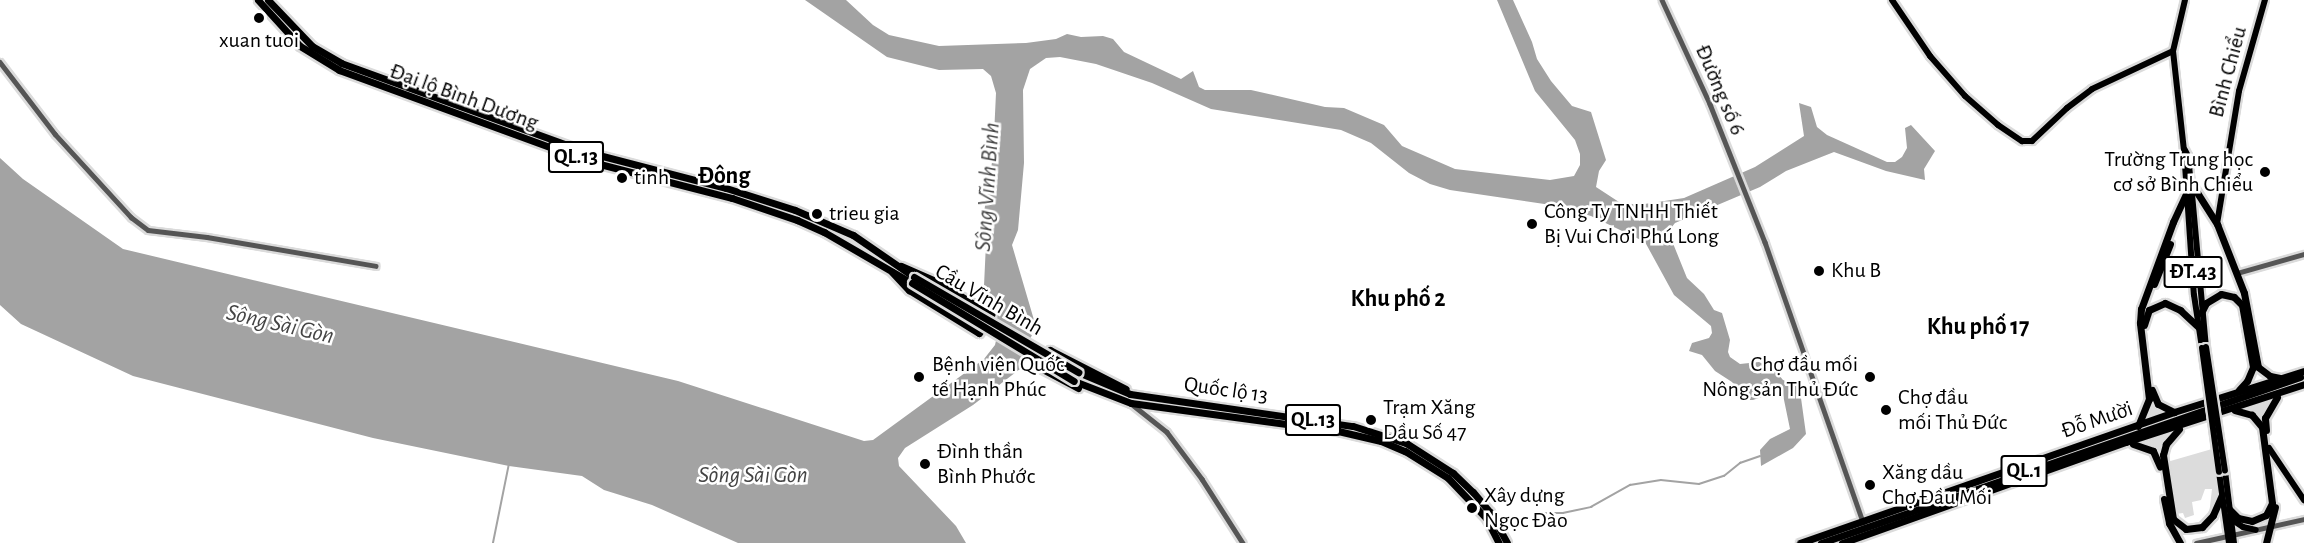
<!DOCTYPE html>
<meta charset="utf-8">
<style>
body{margin:0}
#map{position:relative;width:2304px;height:543px;overflow:hidden;background:#fff;font-family:"Alegreya Sans",sans-serif}
div>[style]{position:absolute}
[style*='--x']{left:calc(var(--x)*1px);top:calc(var(--y)*1px);width:calc(var(--w)*1px);rotate:calc(var(--a)*1deg)}
.green>*{inset:0;background:#dcdcdc}
.water>*{inset:0;background:#a3a3a3}
.stream>*{height:1.5px;margin:-0.75px;padding:0 0.75px;transform-origin:0.75px;border-radius:0.75px;background:#a3a3a3}
.roads{filter:drop-shadow(2px 0 #dbdbdb) drop-shadow(-2px 0 #dbdbdb) drop-shadow(0 2px #dbdbdb) drop-shadow(0 -2px #dbdbdb)}
.minor>*{height:4.5px;margin:-2.25px;padding:0 2.25px;transform-origin:2.25px;border-radius:2.25px;background:#555}
.major>*{height:6px;margin:-3px;padding:0 3px;transform-origin:3px;border-radius:3px;background:#000}
.highway>*{height:7px;margin:-3.5px;padding:0 3.5px;transform-origin:3.5px;border-radius:3.5px;background:#000}
.bridges{filter:drop-shadow(2px 0 #dbdbdb) drop-shadow(-2px 0 #dbdbdb) drop-shadow(0 2px #dbdbdb) drop-shadow(0 -2px #dbdbdb)}
.major-bridge>*{height:6px;margin:-3px;padding:0 3px;transform-origin:3px;border-radius:3px;background:#000}
.highway-bridge>*{height:7px;margin:-3.5px;padding:0 3.5px;transform-origin:3.5px;border-radius:3.5px;background:#000}
.dots>*{width:16px;height:16px;translate:-50% -50%;box-sizing:border-box;border:3px solid #fff;border-radius:50%}
span{translate:-50% -50%;white-space:nowrap;text-align:center;line-height:1.15;-webkit-text-stroke:5px #fff;paint-order:stroke}
.shield-label span{padding:2px 4px;background:#fff;border:2px solid;border-radius:4px;-webkit-text-stroke-width:0}
.shield-label{font-size:21px;color:#000;font-weight:700}
.poi-label{font-size:22px;color:#000}
.right{translate:-100% -50%;text-align:right}
.left{translate:0 -50%;text-align:left}
.street-label{font-size:22px;color:#000}
.neighbourhood-label{font-size:24px;color:#000;font-weight:700}
.water-label{font-size:24px;color:#444;font-style:italic}
</style>
<div id="map">
<div class="green">
<i style="clip-path:polygon(2152px 401px,2167px 412px,2144px 420px,2150px 408px)"></i>
<i style="clip-path:polygon(2272px 401px,2262px 419px,2247px 409px)"></i>
<i style="clip-path:polygon(2167px 434px,2159px 454px,2144px 443px)"></i>
<i style="clip-path:polygon(2212px 449px,2218px 485px,2217px 498px,2209px 515px,2212px 489px,2205px 489px,2201px 500px,2192px 502px,2194px 515px,2185px 518px,2183px 513px,2175px 514px,2167px 462px)"></i>
</div>
<div class="water">
<i style="clip-path:polygon(805px 0,846px 0,873px 25px,889px 35px,939px 46px,1026px 43px,1056px 39px,1067px 34px,1081px 37px,1103px 36px,1113px 39px,1124px 52px,1181px 79px,1193px 71px,1199px 87px,1205px 90px,1251px 90px,1325px 107px,1344px 108px,1384px 125px,1402px 146px,1455px 169px,1550px 180px,1574px 176px,1580px 165px,1580px 154px,1575px 140px,1535px 91px,1497px 0,1513px 0,1532px 42px,1537px 59px,1551px 81px,1572px 106px,1591px 112px,1606px 160px,1599px 171px,1596px 187px,1619px 202px,1638px 205px,1684px 198px,1755px 167px,1804px 136px,1799px 103px,1811px 107px,1817px 127px,1827px 135px,1887px 162px,1895px 162px,1902px 157px,1907px 148px,1905px 128px,1911px 125px,1935px 151px,1924px 169px,1925px 180px,1886px 171px,1834px 152px,1786px 171px,1760px 187px,1675px 223px,1671px 228px,1670px 236px,1687px 278px,1704px 294px,1714px 310px,1722px 313px,1730px 340px,1728px 352px,1730px 357px,1740px 364px,1759px 362px,1774px 369px,1783px 380px,1796px 384px,1801px 398px,1806px 434px,1793px 448px,1761px 466px,1760px 450px,1770px 439px,1790px 429px,1783px 395px,1776px 392px,1753px 400px,1739px 400px,1738px 389px,1732px 382px,1715px 371px,1702px 355px,1689px 351px,1692px 343px,1709px 338px,1712px 333px,1711px 326px,1674px 295px,1645px 242px,1591px 216px,1558px 206px,1450px 190px,1430px 184px,1409px 173px,1371px 143px,1341px 130px,1211px 109px,1152px 83px,1096px 64px,1060px 57px,1046px 58px,1030px 69px,1023px 90px,1024px 163px,1018px 230px,1012px 245px,1034px 320px,1034px 331px,1021px 357px,1024px 366px,973px 405px,905px 448px,898px 458px,899px 466px,956px 526px,966px 543px,738px 543px,652px 505px,604px 490px,582px 476px,509px 466px,373px 438px,133px 376px,21px 324px,0 305px,0 158px,23px 179px,123px 249px,678px 381px,864px 441px,873px 440px,984px 359px,995px 345px,998px 332px,984px 286px,986px 243px,981px 231px,993px 156px,996px 93px,991px 76px,983px 69px,939px 70px,887px 57px)"></i>
</div>
<div class="stream">
<i style="--x:1540;--y:513;--w:23;--a:0"></i>
<i style="--x:1563;--y:513;--w:29;--a:-12"></i>
<i style="--x:1591;--y:507;--w:45;--a:-29.4"></i>
<i style="--x:1630;--y:485;--w:31;--a:-9"></i>
<i style="--x:1661;--y:480;--w:38;--a:6"></i>
<i style="--x:1699;--y:484;--w:26;--a:-18"></i>
<i style="--x:1724;--y:476;--w:21;--a:-39"></i>
<i style="--x:1740;--y:463;--w:21;--a:-19"></i>
<i style="--x:493;--y:543;--w:81;--a:-78.6"></i>
</div>
<div class="roads">
<div class="minor">
<i style="--x:1662;--y:0;--w:115;--a:65.2"></i>
<i style="--x:1710;--y:104;--w:149;--a:68.3"></i>
<i style="--x:1765;--y:242;--w:297;--a:70.7"></i>
<i style="--x:0;--y:62;--w:91;--a:52.6"></i>
<i style="--x:55;--y:134;--w:113;--a:47.5"></i>
<i style="--x:131;--y:217;--w:21;--a:37"></i>
<i style="--x:148;--y:230;--w:59;--a:6.8"></i>
<i style="--x:207;--y:237;--w:171;--a:9.7"></i>
<i style="--x:2237;--y:273;--w:70;--a:-15.8"></i>
<i style="--x:1133;--y:405;--w:43;--a:38.5"></i>
<i style="--x:1167;--y:432;--w:59;--a:53.3"></i>
<i style="--x:1202;--y:479;--w:76;--a:57.4"></i>
<i style="--x:2196;--y:543;--w:111;--a:-12.5"></i>
</div>
<div class="major">
<i style="--x:1892;--y:0;--w:68;--a:55.8"></i>
<i style="--x:1930;--y:56;--w:53;--a:48.8"></i>
<i style="--x:1965;--y:96;--w:44;--a:41.3"></i>
<i style="--x:1998;--y:125;--w:29;--a:34"></i>
<i style="--x:2022;--y:141;--w:10;--a:0"></i>
<i style="--x:2032;--y:141;--w:48;--a:-43.3"></i>
<i style="--x:2067;--y:108;--w:31;--a:-37"></i>
<i style="--x:2092;--y:89;--w:89;--a:-25.1"></i>
<i style="--x:2185;--y:0;--w:52;--a:103.2"></i>
<i style="--x:2173;--y:51;--w:100;--a:83.7"></i>
<i style="--x:2184;--y:150;--w:145;--a:86.1"></i>
<i style="--x:2194;--y:295;--w:54;--a:81.4"></i>
<i style="--x:2185;--y:150;--w:7;--a:63"></i>
<i style="--x:2188;--y:156;--w:27;--a:84"></i>
<i style="--x:2191;--y:183;--w:165;--a:84.8"></i>
<i style="--x:2217;--y:224;--w:135;--a:-80.6"></i>
<i style="--x:2239;--y:91;--w:95;--a:-74.1"></i>
<i style="--x:2269;--y:448;--w:63;--a:56.1"></i>
<i style="--x:2225;--y:471;--w:73;--a:82.9"></i>
<i style="--x:2219;--y:472;--w:72;--a:82"></i>
<i style="--x:2231;--y:519;--w:14;--a:34"></i>
<i style="--x:2243;--y:527;--w:13;--a:13"></i>
</div>
<div class="highway">
<i style="--x:258;--y:0;--w:62;--a:47.6"></i>
<i style="--x:300;--y:46;--w:46;--a:31.6"></i>
<i style="--x:339;--y:70;--w:265;--a:20.1"></i>
<i style="--x:588;--y:161;--w:149;--a:14.4"></i>
<i style="--x:732;--y:198;--w:69;--a:18.7"></i>
<i style="--x:797;--y:220;--w:30;--a:24"></i>
<i style="--x:824;--y:232;--w:102;--a:30.1"></i>
<i style="--x:268;--y:0;--w:64;--a:46.3"></i>
<i style="--x:312;--y:46;--w:34;--a:30"></i>
<i style="--x:341;--y:63;--w:262;--a:19.9"></i>
<i style="--x:587;--y:152;--w:144;--a:14.5"></i>
<i style="--x:726;--y:188;--w:72;--a:17.7"></i>
<i style="--x:795;--y:210;--w:63;--a:23.3"></i>
<i style="--x:853;--y:235;--w:74;--a:34.5"></i>
<i style="--x:892;--y:272;--w:25;--a:47"></i>
<i style="--x:909;--y:290;--w:82;--a:31.6"></i>
<i style="--x:979;--y:333;--w:22;--a:-56"></i>
<i style="--x:991;--y:315;--w:60;--a:-147.9"></i>
<i style="--x:940;--y:283;--w:43;--a:-156.4"></i>
<i style="--x:2154;--y:284;--w:43;--a:-68.2"></i>
<i style="--x:2201;--y:313;--w:11;--a:-63"></i>
<i style="--x:2206;--y:303;--w:17;--a:-31"></i>
<i style="--x:2221;--y:294;--w:13;--a:13"></i>
<i style="--x:2234;--y:297;--w:11;--a:45"></i>
<i style="--x:2242;--y:305;--w:63;--a:79.9"></i>
<i style="--x:2253;--y:367;--w:15;--a:113"></i>
<i style="--x:2247;--y:381;--w:12;--a:132"></i>
<i style="--x:2144;--y:325;--w:16;--a:-72"></i>
<i style="--x:2149;--y:310;--w:17;--a:-24"></i>
<i style="--x:2165;--y:303;--w:17;--a:25"></i>
<i style="--x:2180;--y:310;--w:25;--a:43"></i>
<i style="--x:1078;--y:372;--w:56;--a:22.9"></i>
<i style="--x:1130;--y:394;--w:225;--a:8.2"></i>
<i style="--x:1353;--y:426;--w:56;--a:17.8"></i>
<i style="--x:1406;--y:443;--w:56;--a:32.6"></i>
<i style="--x:1453;--y:473;--w:28;--a:44"></i>
<i style="--x:1473;--y:492;--w:26;--a:50"></i>
<i style="--x:1490;--y:512;--w:35;--a:61"></i>
<i style="--x:1074;--y:381;--w:61;--a:21.1"></i>
<i style="--x:1131;--y:403;--w:209;--a:7.7"></i>
<i style="--x:1338;--y:431;--w:44;--a:13.1"></i>
<i style="--x:1381;--y:441;--w:26;--a:23"></i>
<i style="--x:1405;--y:451;--w:51;--a:32.1"></i>
<i style="--x:1448;--y:478;--w:55;--a:46.5"></i>
<i style="--x:1486;--y:518;--w:28;--a:63"></i>
<i style="--x:1078;--y:388;--w:40;--a:-152"></i>
<i style="--x:1043;--y:369;--w:5;--a:-101"></i>
<i style="--x:1042;--y:364;--w:16;--a:-60"></i>
<i style="--x:1050;--y:350;--w:85;--a:27.2"></i>
<i style="--x:2152;--y:390;--w:15;--a:67"></i>
<i style="--x:2158;--y:404;--w:18;--a:27"></i>
<i style="--x:2138;--y:426;--w:29;--a:-68"></i>
<i style="--x:2149;--y:399;--w:77;--a:-96.8"></i>
<i style="--x:2140;--y:323;--w:14;--a:-86"></i>
<i style="--x:2141;--y:309;--w:93;--a:-69.8"></i>
<i style="--x:2173;--y:222;--w:43;--a:-65.2"></i>
<i style="--x:2191;--y:183;--w:49;--a:57.6"></i>
<i style="--x:2217;--y:224;--w:74;--a:68.6"></i>
<i style="--x:2244;--y:293;--w:75;--a:79.3"></i>
<i style="--x:2258;--y:367;--w:15;--a:37"></i>
<i style="--x:2270;--y:376;--w:10;--a:11"></i>
<i style="--x:2179;--y:429;--w:20;--a:131"></i>
<i style="--x:2166;--y:444;--w:11;--a:105"></i>
<i style="--x:2163;--y:455;--w:65;--a:81.1"></i>
<i style="--x:2173;--y:519;--w:16;--a:38"></i>
<i style="--x:2186;--y:529;--w:16;--a:-7"></i>
<i style="--x:2202;--y:527;--w:16;--a:-47"></i>
<i style="--x:2213;--y:515;--w:22;--a:-66"></i>
<i style="--x:2266;--y:430;--w:12;--a:-95"></i>
<i style="--x:2265;--y:418;--w:24;--a:-60"></i>
<i style="--x:2133;--y:444;--w:21;--a:19"></i>
<i style="--x:2153;--y:451;--w:17;--a:66"></i>
<i style="--x:2164;--y:499;--w:25;--a:78"></i>
<i style="--x:2169;--y:523;--w:23;--a:61"></i>
<i style="--x:2229;--y:509;--w:13;--a:45"></i>
<i style="--x:2238;--y:518;--w:14;--a:12"></i>
<i style="--x:2252;--y:521;--w:15;--a:-23"></i>
<i style="--x:2266;--y:515;--w:13;--a:-63"></i>
<i style="--x:2272;--y:503;--w:77;--a:-97.5"></i>
<i style="--x:2262;--y:427;--w:16;--a:-130"></i>
<i style="--x:2252;--y:415;--w:18;--a:-164"></i>
<i style="--x:1800;--y:543;--w:396;--a:-19.3"></i>
<i style="--x:2174;--y:412;--w:136;--a:-17.5"></i>
<i style="--x:1821;--y:543;--w:507;--a:-19.11"></i>
<i style="--x:1842;--y:543;--w:301;--a:-19.6"></i>
<i style="--x:2126;--y:442;--w:187;--a:-18"></i>
<i style="--x:2266;--y:543;--w:37;--a:-76"></i>
</div>
</div>
<div class="bridges">
<div class="major-bridge">
<i style="--x:2206;--y:347;--w:125;--a:81.3"></i>
<i style="--x:2202;--y:348;--w:125;--a:82.2"></i>
</div>
<div class="highway-bridge">
<i style="--x:914;--y:277;--w:190;--a:30.1"></i>
<i style="--x:912;--y:283;--w:189;--a:31.2"></i>
</div>
</div>
<div class="dots">
<i style="left:259px;top:18px;background:#000"></i>
<i style="left:2265px;top:172px;background:#000"></i>
<i style="left:622px;top:178px;background:#000"></i>
<i style="left:817px;top:214px;background:#000"></i>
<i style="left:1532px;top:224px;background:#000"></i>
<i style="left:1819px;top:271px;background:#000"></i>
<i style="left:919px;top:377px;background:#000"></i>
<i style="left:1870px;top:377px;background:#000"></i>
<i style="left:1886px;top:410px;background:#000"></i>
<i style="left:1371px;top:420px;background:#000"></i>
<i style="left:925px;top:464px;background:#000"></i>
<i style="left:1870px;top:485px;background:#000"></i>
<i style="left:1472px;top:508px;background:#000"></i>
</div>
<div class="shield-label">
<span style="left:576px;top:157px">QL.13</span>
<span style="left:2193px;top:272px">ĐT.43</span>
<span style="left:1313px;top:420px">QL.13</span>
<span style="left:2024px;top:471px">QL.1</span>
</div>
<div class="poi-label">
<span style="left:259px;top:41px">xuan tuoi</span>
<span class="right" style="left:2253px;top:172px">Trường Trung học<br>cơ sở Bình Chiểu</span>
<span class="left" style="left:634px;top:178px">tinh</span>
<span class="left" style="left:1544px;top:224px">Công Ty TNHH Thiết<br>Bị Vui Chơi Phú Long</span>
<span class="left" style="left:829px;top:214px">trieu gia</span>
<span class="left" style="left:1831px;top:271px">Khu B</span>
<span class="left" style="left:932px;top:377px">Bệnh viện Quốc<br>tế Hạnh Phúc</span>
<span class="right" style="left:1858px;top:377px">Chợ đầu mối<br>Nông sản Thủ Đức</span>
<span class="left" style="left:1898px;top:410px">Chợ đầu<br>mối Thủ Đức</span>
<span class="left" style="left:1383px;top:420px">Trạm Xăng<br>Dầu Số 47</span>
<span class="left" style="left:937px;top:464px">Đình thần<br>Bình Phước</span>
<span class="left" style="left:1882px;top:485px">Xăng dầu<br>Chợ Đầu Mối</span>
<span class="left" style="left:1484px;top:508px">Xây dựng<br>Ngọc Đào</span>
</div>
<div class="street-label">
<span style="left:2228px;top:72px;rotate:-75deg">Bình Chiểu</span>
<span style="left:1720px;top:90px;rotate:67deg">Đường số 6</span>
<span style="left:464px;top:97px;rotate:20deg">Đại lộ Bình Dương</span>
<span style="left:989px;top:300px;rotate:30deg">Cầu Vĩnh Bình</span>
<span style="left:1226px;top:390px;rotate:8deg">Quốc lộ 13</span>
<span style="left:2097px;top:420px;rotate:-19deg">Đỗ Mười</span>
</div>
<div class="neighbourhood-label">
<span style="left:724px;top:177px">Đông</span>
<span style="left:1398px;top:300px">Khu phố 2</span>
<span style="left:1978px;top:328px">Khu phố 17</span>
</div>
<div class="water-label">
<span style="left:988px;top:187px;rotate:-86deg">Sông Vĩnh Bình</span>
<span style="left:280px;top:325px;rotate:13deg">Sông Sài Gòn</span>
<span style="left:753px;top:476px">Sông Sài Gòn</span>
</div>
</div>
